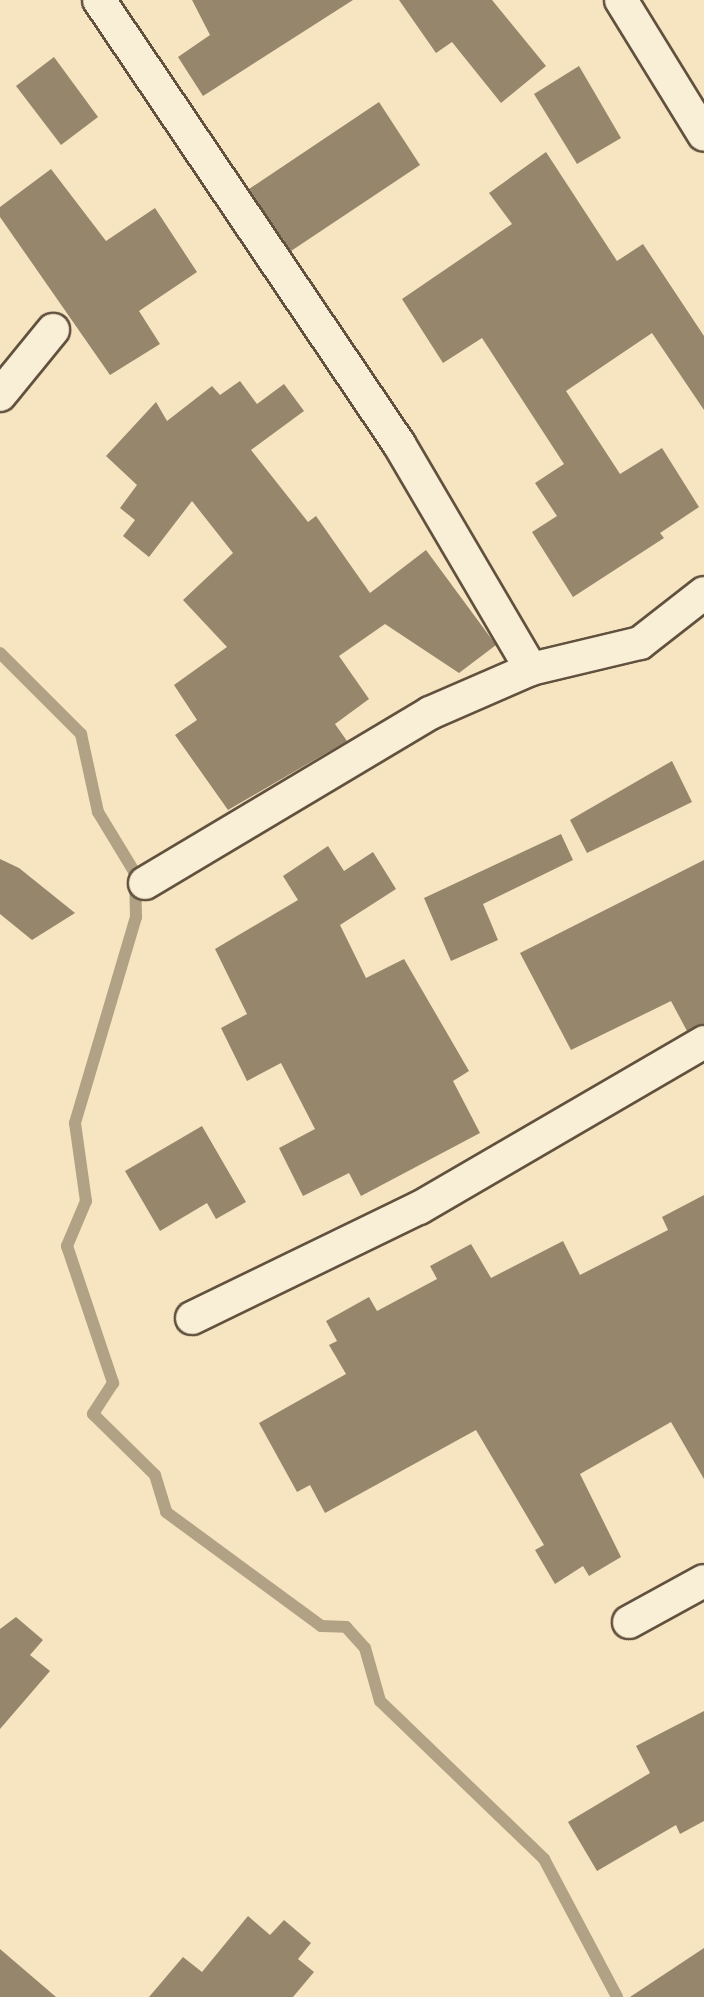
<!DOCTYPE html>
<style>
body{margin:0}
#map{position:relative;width:704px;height:1997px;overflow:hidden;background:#f6e5c0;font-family:"IM FELL French Canon",serif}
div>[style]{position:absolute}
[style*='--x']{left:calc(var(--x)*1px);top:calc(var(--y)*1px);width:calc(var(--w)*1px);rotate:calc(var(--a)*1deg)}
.stream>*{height:12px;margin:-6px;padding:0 6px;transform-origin:6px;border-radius:6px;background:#b2a285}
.building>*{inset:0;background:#96866c}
.roads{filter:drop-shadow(2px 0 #61513e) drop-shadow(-2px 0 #61513e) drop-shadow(0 2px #61513e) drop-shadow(0 -2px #61513e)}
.street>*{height:32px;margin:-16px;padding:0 16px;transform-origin:16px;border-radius:16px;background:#f9eed6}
span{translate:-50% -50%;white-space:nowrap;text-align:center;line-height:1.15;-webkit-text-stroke:5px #f9eed6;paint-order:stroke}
</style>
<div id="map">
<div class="stream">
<i style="--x:0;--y:653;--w:115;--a:45"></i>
<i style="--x:81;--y:734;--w:80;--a:77.7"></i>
<i style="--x:98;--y:812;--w:71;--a:58.8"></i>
<i style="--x:135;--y:873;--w:44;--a:88.7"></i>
<i style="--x:136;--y:917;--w:215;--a:106.5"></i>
<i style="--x:75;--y:1123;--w:79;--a:82"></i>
<i style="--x:86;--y:1201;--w:49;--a:112.9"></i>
<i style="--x:67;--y:1246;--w:145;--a:71.4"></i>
<i style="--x:113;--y:1383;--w:37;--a:123"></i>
<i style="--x:93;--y:1414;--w:87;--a:44.5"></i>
<i style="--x:155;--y:1475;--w:39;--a:73"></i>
<i style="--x:166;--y:1512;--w:192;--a:36.3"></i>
<i style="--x:321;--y:1626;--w:25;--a:2"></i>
<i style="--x:346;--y:1627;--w:28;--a:48"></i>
<i style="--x:365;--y:1648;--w:55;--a:74.2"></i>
<i style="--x:380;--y:1701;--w:228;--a:43.9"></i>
<i style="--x:544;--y:1859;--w:156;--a:62.1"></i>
</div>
<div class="building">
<i style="clip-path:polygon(192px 0,353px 0,203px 96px,178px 57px,210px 35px)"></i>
<i style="clip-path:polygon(399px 0,492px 0,546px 66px,501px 103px,452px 42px,436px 53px)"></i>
<i style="clip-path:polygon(54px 57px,98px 117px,61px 145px,16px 86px)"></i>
<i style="clip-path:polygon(579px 66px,621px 138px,577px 164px,534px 94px)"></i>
<i style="clip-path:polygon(379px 102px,420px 165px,291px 251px,249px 189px)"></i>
<i style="clip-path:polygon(546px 152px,617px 261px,643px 244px,704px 336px,704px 410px,652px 333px,566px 391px,620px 474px,662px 448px,699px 507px,660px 533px,664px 538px,573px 597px,532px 532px,557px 516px,535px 483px,564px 464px,482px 338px,443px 363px,402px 299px,512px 224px,489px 193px)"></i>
<i style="clip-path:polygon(51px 169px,106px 241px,155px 208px,197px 272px,139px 311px,160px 344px,110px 375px,0 217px,0 207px)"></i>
<i style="clip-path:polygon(240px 381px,257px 404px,284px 384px,304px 411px,251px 450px,308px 522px,316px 516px,370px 593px,426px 550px,496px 645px,459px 673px,385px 624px,339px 656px,369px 699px,335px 724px,347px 741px,228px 810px,175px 735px,197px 720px,174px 685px,227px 647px,183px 600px,233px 553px,192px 501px,149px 557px,123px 536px,135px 520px,120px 508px,137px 485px,106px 456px,156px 402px,167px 421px,212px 386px,220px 395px)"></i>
<i style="clip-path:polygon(672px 761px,692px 802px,587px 853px,570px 820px)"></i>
<i style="clip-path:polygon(561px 834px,573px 860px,483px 904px,498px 940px,451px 961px,424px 898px)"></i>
<i style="clip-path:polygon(328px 846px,344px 871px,373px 852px,396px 889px,340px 925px,366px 978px,404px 959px,469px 1071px,453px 1081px,480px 1133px,361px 1196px,349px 1173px,303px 1196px,279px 1148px,315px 1129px,281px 1063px,247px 1081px,221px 1028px,247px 1014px,215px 949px,298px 900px,283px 876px)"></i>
<i style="clip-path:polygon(0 859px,19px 868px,75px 913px,32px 940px,0 914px)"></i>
<i style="clip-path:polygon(704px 860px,704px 1024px,687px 1031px,671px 1001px,571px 1050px,520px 953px)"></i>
<i style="clip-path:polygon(202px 1126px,246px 1202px,216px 1219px,207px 1203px,160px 1231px,125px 1171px)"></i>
<i style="clip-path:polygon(704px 1195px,704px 1479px,671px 1422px,580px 1474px,621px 1557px,589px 1576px,583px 1566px,555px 1584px,535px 1550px,544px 1545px,476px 1430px,325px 1513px,310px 1485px,297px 1492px,259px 1423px,346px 1374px,329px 1345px,337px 1341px,326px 1321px,369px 1297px,377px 1311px,437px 1279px,430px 1266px,471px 1244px,491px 1278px,563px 1241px,580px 1275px,668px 1230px,662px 1217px)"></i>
<i style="clip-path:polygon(16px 1617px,43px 1640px,30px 1655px,50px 1671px,0 1729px,0 1629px)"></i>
<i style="clip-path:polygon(704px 1711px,704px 1821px,680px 1834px,676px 1825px,597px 1871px,568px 1822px,650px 1773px,636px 1746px)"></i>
<i style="clip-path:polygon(248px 1916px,270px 1935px,284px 1920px,311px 1943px,298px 1959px,314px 1972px,293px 1997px,149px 1997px,183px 1957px,202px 1972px)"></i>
<i style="clip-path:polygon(704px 1948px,704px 1997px,630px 1997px)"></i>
<i style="clip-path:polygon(0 1949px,56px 1997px,0 1997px)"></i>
</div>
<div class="roads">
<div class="street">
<i style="--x:99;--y:0;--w:536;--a:55.95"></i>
<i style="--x:399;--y:444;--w:261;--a:59.6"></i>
<i style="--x:621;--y:0;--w:158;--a:58.4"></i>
<i style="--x:0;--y:395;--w:84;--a:-50.8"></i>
<i style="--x:145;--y:883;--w:332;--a:-30.8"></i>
<i style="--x:430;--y:713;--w:110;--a:-23.5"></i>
<i style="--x:531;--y:669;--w:112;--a:-13.4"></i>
<i style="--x:640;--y:643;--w:81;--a:-38"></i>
<i style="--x:192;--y:1318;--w:252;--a:-25.9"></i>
<i style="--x:419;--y:1208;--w:330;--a:-30.2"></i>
<i style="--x:629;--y:1622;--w:85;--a:-28.7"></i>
</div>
</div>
</div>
